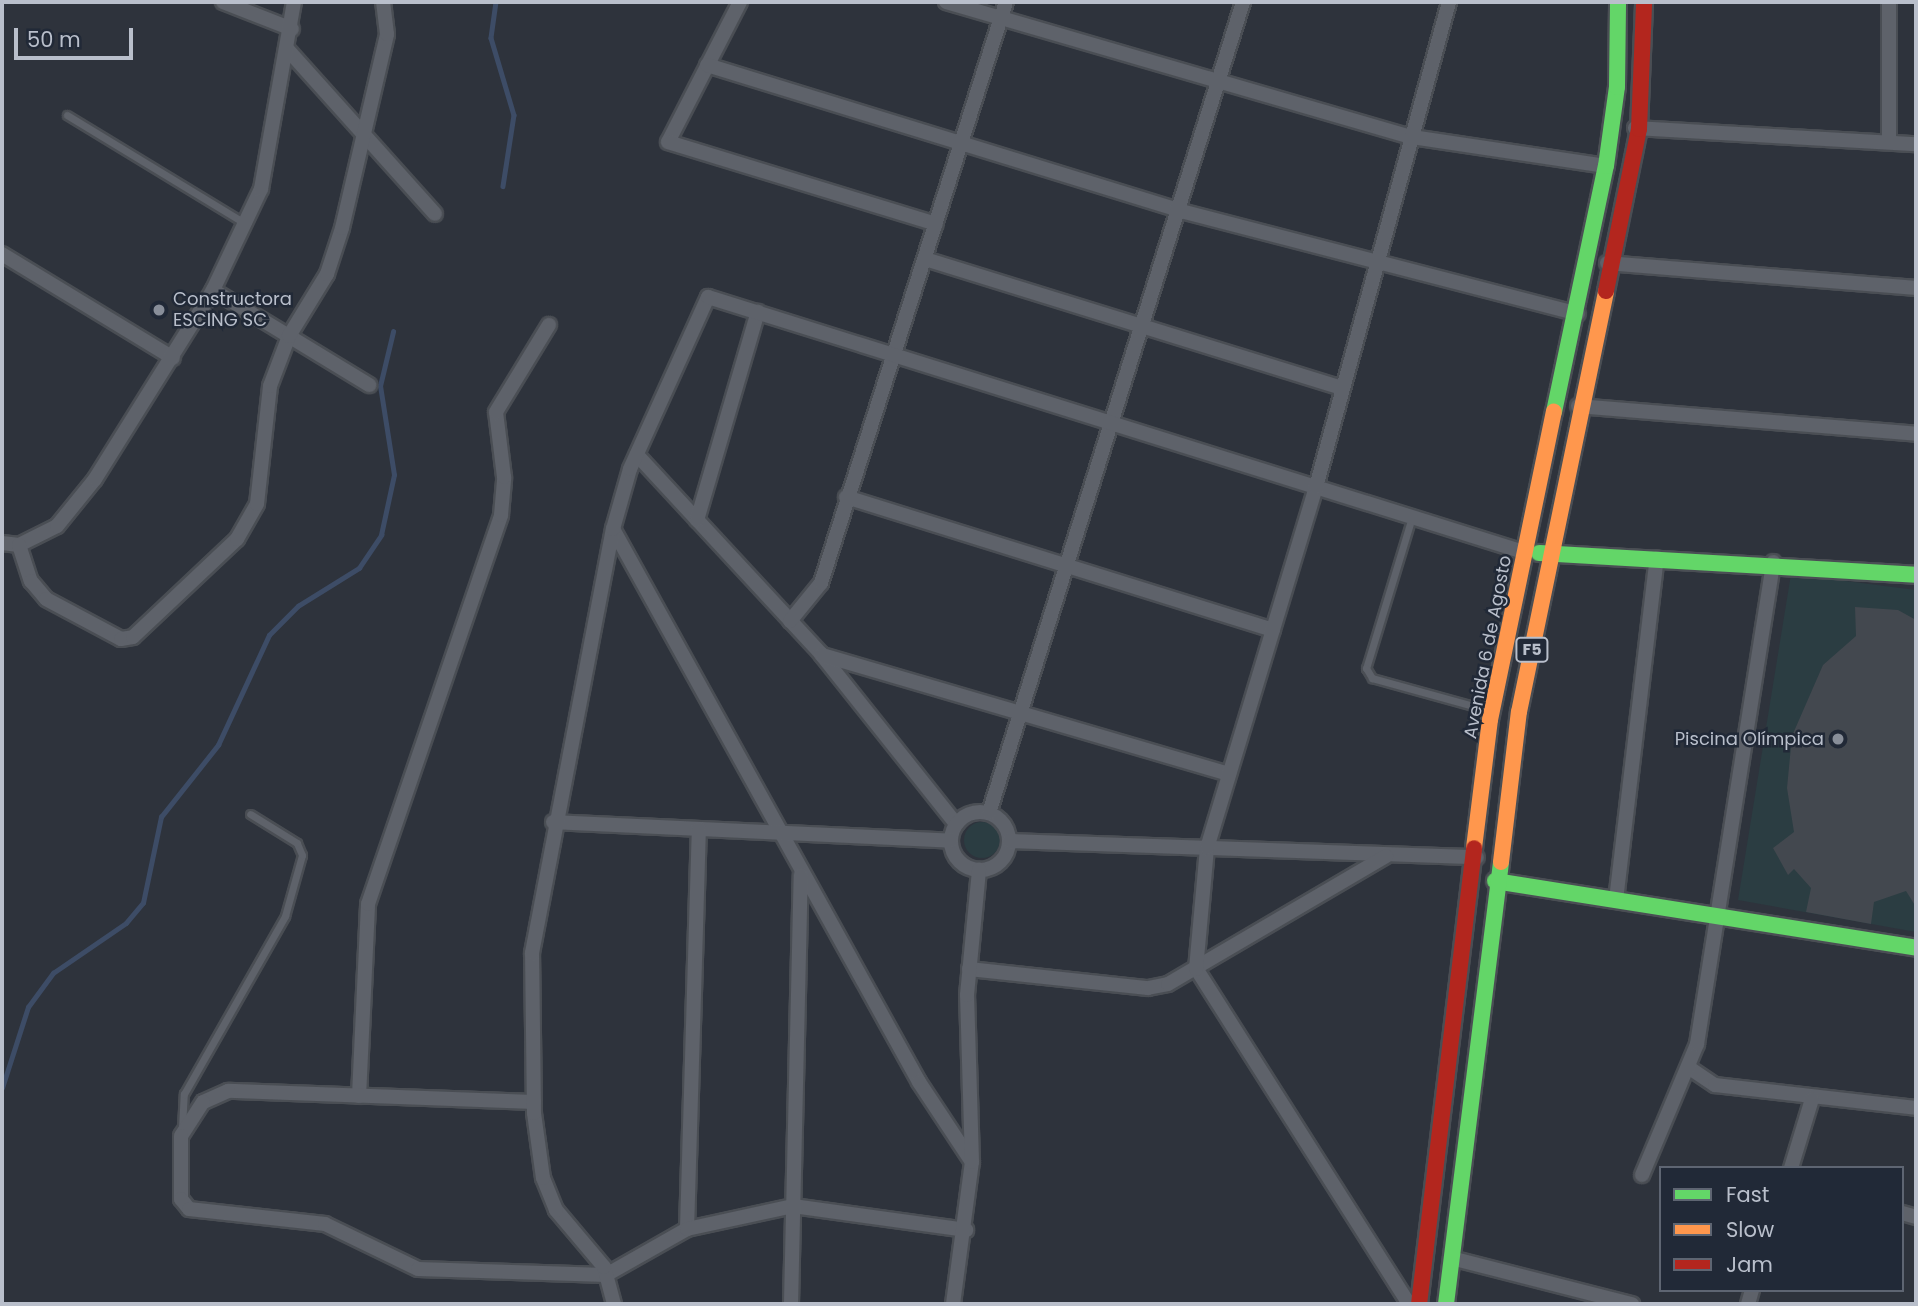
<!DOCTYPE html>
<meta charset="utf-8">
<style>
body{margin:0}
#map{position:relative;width:1918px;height:1306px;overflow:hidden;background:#2e333c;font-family:Poppins,sans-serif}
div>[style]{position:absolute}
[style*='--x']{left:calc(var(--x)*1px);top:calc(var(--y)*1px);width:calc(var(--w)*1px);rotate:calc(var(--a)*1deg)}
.green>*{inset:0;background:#2b3d42}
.round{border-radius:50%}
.stream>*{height:4.5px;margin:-2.25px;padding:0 2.25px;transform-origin:2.25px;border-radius:2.25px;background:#3d4c66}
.building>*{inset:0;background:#43484f}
.roads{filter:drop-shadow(2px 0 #4a4e54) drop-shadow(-2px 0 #4a4e54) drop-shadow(0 2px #4a4e54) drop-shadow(0 -2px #4a4e54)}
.lane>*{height:7px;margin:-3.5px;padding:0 3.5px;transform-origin:3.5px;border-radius:3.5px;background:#5e626a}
.street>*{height:14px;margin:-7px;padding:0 7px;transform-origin:7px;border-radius:7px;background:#5e626a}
.street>.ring{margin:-7px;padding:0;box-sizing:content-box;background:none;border:14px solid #5e626a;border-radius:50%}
.fast>*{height:16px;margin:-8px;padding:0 8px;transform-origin:8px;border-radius:8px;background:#63d668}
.slow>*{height:16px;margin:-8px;padding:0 8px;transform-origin:8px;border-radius:8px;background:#ff974d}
.jam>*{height:16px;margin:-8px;padding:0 8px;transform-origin:8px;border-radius:8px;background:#b3261e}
.dots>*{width:19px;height:19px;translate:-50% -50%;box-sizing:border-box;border:4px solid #212937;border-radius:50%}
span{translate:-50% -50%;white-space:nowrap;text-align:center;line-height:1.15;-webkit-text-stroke:5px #212937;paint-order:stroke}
.shield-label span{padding:2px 5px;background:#212937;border:2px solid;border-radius:5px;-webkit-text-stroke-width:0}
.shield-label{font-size:16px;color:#b9bfcb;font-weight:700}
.poi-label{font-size:18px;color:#b9bfcb}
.left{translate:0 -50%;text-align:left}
.right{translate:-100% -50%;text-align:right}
.street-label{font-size:18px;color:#b9bfcb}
.frame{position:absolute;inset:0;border:4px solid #b9bfcb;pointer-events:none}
.legend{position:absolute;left:1659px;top:1166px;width:245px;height:126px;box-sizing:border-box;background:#212937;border:2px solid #5e6572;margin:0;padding:9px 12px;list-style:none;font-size:21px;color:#b9bfcb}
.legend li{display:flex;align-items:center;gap:14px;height:35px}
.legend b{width:35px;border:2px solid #5e6572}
.scale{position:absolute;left:14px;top:28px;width:119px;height:32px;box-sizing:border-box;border:4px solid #b9bfcb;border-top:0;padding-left:9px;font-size:21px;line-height:24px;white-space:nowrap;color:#b9bfcb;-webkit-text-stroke:5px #212937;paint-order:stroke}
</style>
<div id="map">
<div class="green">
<i style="clip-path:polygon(1791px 574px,1916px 590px,1916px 932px,1738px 900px)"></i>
<i class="round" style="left:964px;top:822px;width:36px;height:36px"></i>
</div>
<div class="stream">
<i style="--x:496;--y:2;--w:36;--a:98"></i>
<i style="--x:491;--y:38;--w:80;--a:73.4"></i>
<i style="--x:514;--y:115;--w:72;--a:98.8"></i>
<i style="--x:2;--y:1088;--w:85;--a:-72.2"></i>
<i style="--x:28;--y:1007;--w:42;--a:-53.7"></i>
<i style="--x:53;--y:973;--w:88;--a:-34.4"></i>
<i style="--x:126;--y:923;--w:26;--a:-50"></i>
<i style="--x:143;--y:903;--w:88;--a:-78.2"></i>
<i style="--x:161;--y:817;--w:92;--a:-51.6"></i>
<i style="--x:218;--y:745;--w:121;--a:-65.1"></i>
<i style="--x:269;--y:635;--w:41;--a:-45"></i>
<i style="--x:298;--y:606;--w:72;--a:-31.9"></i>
<i style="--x:359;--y:568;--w:40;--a:-56"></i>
<i style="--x:381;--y:535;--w:61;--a:-77.8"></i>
<i style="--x:394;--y:475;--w:90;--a:-98.9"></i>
<i style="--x:380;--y:386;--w:56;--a:-76.5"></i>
</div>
<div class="building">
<i style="clip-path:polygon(1855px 607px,1898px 610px,1916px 620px,1916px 907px,1906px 891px,1874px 902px,1871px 924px,1806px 912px,1811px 888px,1794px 869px,1788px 875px,1773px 848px,1794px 832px,1787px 788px,1792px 736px,1823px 665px,1856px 636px)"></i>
</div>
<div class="roads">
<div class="lane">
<i style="--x:67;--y:115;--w:210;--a:31.3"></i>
<i style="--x:1412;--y:517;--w:158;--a:106.9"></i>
<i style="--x:1366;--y:668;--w:12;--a:59"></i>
<i style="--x:1372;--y:678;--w:119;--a:15.5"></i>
<i style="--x:182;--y:1128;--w:34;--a:-87"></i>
<i style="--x:184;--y:1094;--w:205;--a:-60.4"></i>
<i style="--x:285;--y:916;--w:63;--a:-74.4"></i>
<i style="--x:302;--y:855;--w:13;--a:-113"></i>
<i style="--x:297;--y:843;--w:55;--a:-148.3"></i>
</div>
<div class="street">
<i style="--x:223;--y:2;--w:74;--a:21.4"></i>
<i style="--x:740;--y:2;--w:157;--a:117.2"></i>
<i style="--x:668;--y:142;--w:280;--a:17"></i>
<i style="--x:946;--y:2;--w:485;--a:16.2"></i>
<i style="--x:1412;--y:137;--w:196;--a:8.5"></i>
<i style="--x:288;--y:50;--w:220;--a:48.1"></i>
<i style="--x:707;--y:65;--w:492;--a:17.1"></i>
<i style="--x:1177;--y:210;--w:414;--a:14.5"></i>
<i style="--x:1635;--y:128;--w:281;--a:3.3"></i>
<i style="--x:1889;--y:142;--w:140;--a:-90"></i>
<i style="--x:2;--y:254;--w:200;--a:31.3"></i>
<i style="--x:925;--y:259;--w:437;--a:17.2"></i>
<i style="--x:1607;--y:263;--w:310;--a:4.6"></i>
<i style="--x:213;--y:290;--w:183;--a:31.3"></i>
<i style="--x:1578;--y:406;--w:339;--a:4.7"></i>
<i style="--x:637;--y:455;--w:271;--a:47.2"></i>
<i style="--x:821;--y:654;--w:217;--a:51.5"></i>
<i style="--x:846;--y:497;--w:447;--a:17.3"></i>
<i style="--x:697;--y:520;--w:217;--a:-73.7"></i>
<i style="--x:613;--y:529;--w:632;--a:61.04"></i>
<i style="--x:919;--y:1082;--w:96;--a:56.5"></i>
<i style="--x:2;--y:543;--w:17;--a:7"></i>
<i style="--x:19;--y:545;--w:42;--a:-26.6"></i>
<i style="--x:57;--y:526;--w:60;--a:-51"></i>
<i style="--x:95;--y:479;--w:223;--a:-58"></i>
<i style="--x:213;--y:290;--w:112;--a:-64.6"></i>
<i style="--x:261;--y:189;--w:190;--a:-80"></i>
<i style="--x:19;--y:545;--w:38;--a:72"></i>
<i style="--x:31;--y:581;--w:23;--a:50"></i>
<i style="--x:46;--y:599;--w:85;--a:28.1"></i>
<i style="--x:121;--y:639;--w:12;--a:-9"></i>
<i style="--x:133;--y:637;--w:143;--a:-43.3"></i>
<i style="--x:237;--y:539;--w:40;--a:-60.3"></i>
<i style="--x:257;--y:504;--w:119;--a:-83.7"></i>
<i style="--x:270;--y:386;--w:53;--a:-69.2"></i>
<i style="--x:289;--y:336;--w:73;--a:-58.5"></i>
<i style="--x:327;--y:274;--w:48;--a:-71.9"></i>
<i style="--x:342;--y:228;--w:199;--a:-76.9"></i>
<i style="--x:387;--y:34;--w:32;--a:-97"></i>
<i style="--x:790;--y:621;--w:49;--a:-50.8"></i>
<i style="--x:821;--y:583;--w:610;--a:-72.34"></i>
<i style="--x:822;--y:655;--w:424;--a:16.3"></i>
<i class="ring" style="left:951px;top:812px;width:44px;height:44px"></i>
<i style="--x:989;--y:813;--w:850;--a:-72.61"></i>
<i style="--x:553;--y:822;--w:398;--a:2.7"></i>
<i style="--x:1009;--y:841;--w:468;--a:2"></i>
<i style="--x:1616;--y:900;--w:344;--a:-83.2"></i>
<i style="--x:969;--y:969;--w:180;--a:6.1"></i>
<i style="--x:1148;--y:988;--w:20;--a:-11"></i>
<i style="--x:1168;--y:984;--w:253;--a:-30.4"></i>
<i style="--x:1691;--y:1069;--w:29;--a:34"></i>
<i style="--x:1715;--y:1085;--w:202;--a:6.5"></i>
<i style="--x:359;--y:1096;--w:192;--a:-87.3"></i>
<i style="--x:368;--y:904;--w:411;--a:-71.1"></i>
<i style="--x:501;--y:515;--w:38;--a:-85"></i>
<i style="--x:504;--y:477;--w:65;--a:-97"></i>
<i style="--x:496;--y:412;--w:102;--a:-58.7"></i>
<i style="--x:534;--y:1102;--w:306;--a:-177.9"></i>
<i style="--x:228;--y:1091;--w:27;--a:156"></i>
<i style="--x:203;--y:1102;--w:40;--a:122.9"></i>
<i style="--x:181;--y:1136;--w:63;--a:90"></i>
<i style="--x:181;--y:1199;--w:13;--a:51"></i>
<i style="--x:189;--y:1209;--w:137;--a:6.3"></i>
<i style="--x:325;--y:1224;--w:103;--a:25.8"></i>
<i style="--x:418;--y:1269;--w:188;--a:1.8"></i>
<i style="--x:606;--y:1275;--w:93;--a:-29.6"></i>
<i style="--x:687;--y:1229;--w:400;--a:-88.3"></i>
<i style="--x:1791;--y:1168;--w:72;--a:-73.1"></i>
<i style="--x:1642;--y:1175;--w:142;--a:-67.2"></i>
<i style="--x:1697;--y:1044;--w:488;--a:-81"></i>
<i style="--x:1902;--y:1213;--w:15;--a:16"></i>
<i style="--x:687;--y:1229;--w:108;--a:-12.2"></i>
<i style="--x:793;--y:1206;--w:175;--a:7.9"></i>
<i style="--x:1455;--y:1259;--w:183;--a:14.3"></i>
<i style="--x:614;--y:1304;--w:38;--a:-105"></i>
<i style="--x:604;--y:1267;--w:75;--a:-130.1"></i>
<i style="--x:556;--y:1210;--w:35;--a:-112"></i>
<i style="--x:543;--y:1178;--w:66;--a:-97.9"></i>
<i style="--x:534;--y:1113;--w:160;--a:-90.7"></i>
<i style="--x:532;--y:953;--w:432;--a:-79.2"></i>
<i style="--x:613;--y:529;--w:62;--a:-74.2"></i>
<i style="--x:630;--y:469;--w:189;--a:-65.6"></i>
<i style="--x:708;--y:297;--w:858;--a:17.36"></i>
<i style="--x:791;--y:1304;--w:429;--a:-88.7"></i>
<i style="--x:953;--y:1304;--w:143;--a:-82.4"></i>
<i style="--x:972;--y:1162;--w:167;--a:-91.7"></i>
<i style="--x:967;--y:995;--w:126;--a:-84.5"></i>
<i style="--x:1409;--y:1304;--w:397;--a:-122.4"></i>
<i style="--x:1196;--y:969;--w:121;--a:-84.8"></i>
<i style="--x:1207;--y:848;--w:377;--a:-73.2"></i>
<i style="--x:1316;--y:487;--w:503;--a:-74.66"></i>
<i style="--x:1748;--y:1304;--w:15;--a:-74"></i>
</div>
<div class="fast">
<i style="--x:1554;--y:412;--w:251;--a:-78.1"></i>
<i style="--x:1606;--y:166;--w:80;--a:-82.1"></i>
<i style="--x:1617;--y:87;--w:85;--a:-89.3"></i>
<i style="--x:1539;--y:553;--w:378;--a:3.3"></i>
<i style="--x:1495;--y:881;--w:426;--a:9"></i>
<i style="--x:1446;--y:1304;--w:445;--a:-82.9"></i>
</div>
<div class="slow">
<i style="--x:1474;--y:848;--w:129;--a:-82.9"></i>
<i style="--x:1490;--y:720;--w:315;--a:-78.3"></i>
<i style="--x:1501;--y:862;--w:151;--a:-83.2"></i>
<i style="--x:1519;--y:712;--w:430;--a:-78.3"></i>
</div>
<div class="jam">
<i style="--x:1606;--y:291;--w:165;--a:-78.5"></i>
<i style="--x:1639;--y:129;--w:127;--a:-87.7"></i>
<i style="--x:1419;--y:1304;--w:459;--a:-83.1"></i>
</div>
</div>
<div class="dots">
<i style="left:159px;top:310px;background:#888e99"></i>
<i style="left:1838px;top:739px;background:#888e99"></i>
</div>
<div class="shield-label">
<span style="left:1532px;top:650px">F5</span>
</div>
<div class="poi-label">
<span class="left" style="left:173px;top:310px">Constructora<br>ESCING SC</span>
<span class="right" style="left:1824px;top:739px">Piscina Olímpica</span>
</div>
<div class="street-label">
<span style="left:1488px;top:647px;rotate:-79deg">Avenida 6 de Agosto</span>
</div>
<div class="frame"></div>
<ul class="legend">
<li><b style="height:9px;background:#63d668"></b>Fast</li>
<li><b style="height:9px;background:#ff974d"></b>Slow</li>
<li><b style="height:9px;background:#b3261e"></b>Jam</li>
</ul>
<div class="scale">50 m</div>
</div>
